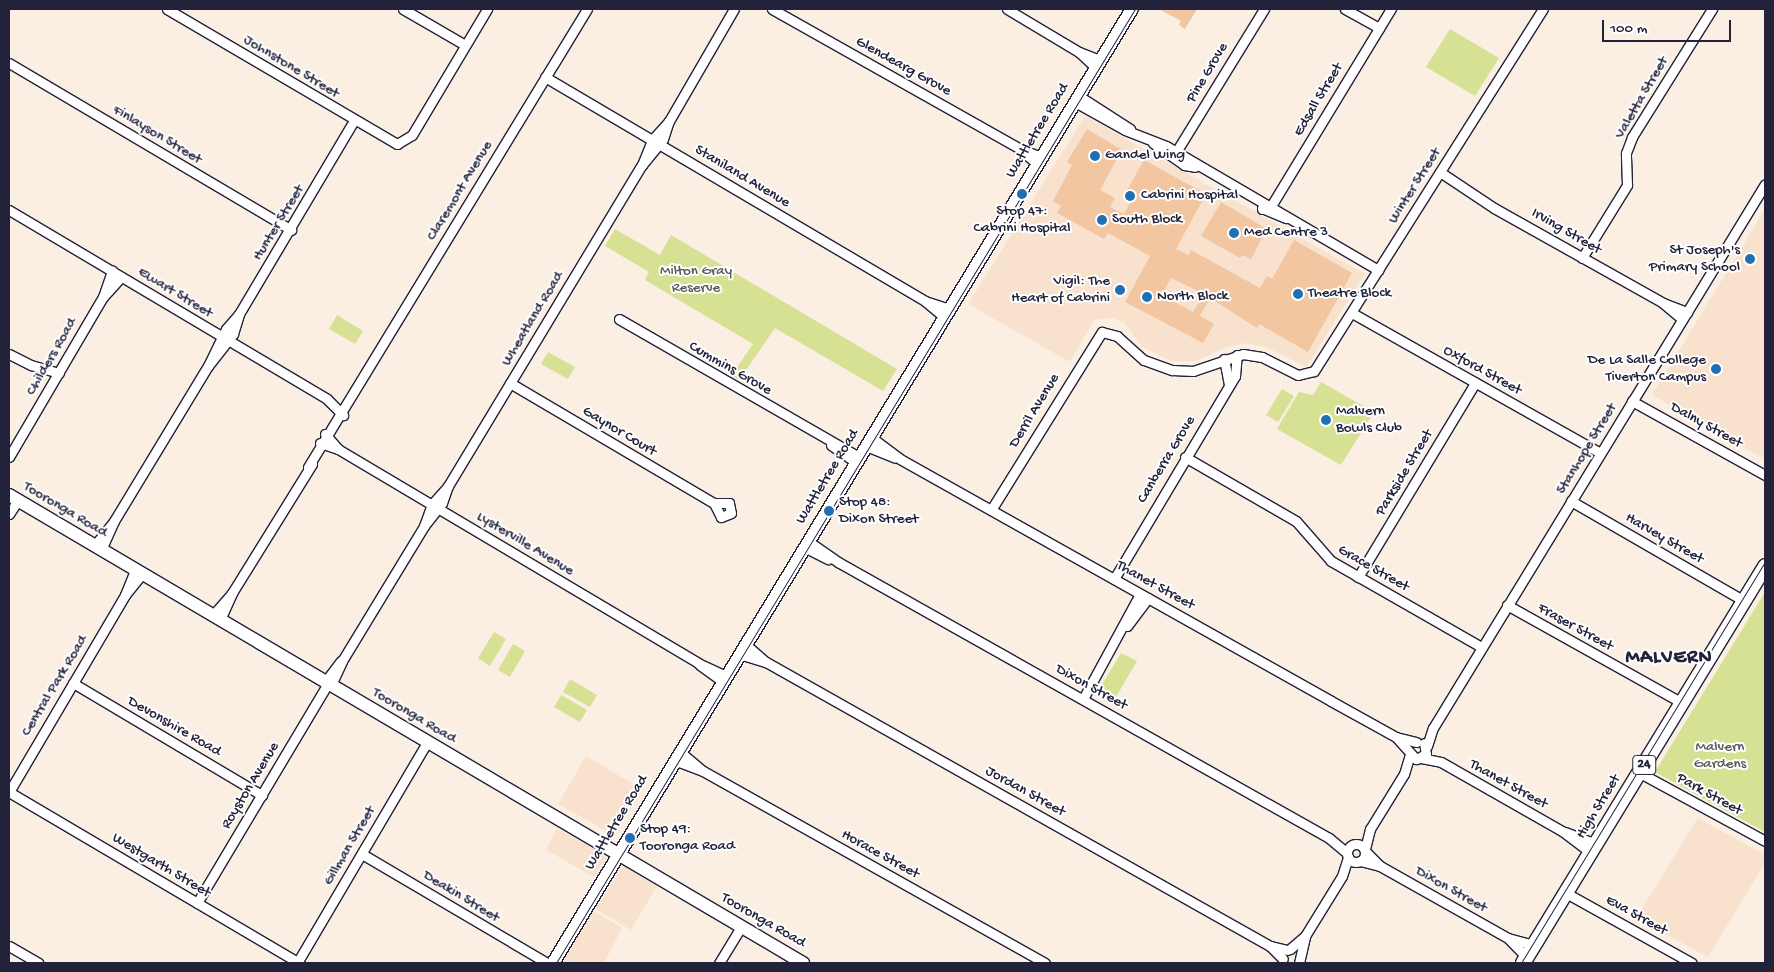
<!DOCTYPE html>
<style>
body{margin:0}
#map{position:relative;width:1774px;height:972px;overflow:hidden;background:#fbeee2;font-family:"Gochi Hand",sans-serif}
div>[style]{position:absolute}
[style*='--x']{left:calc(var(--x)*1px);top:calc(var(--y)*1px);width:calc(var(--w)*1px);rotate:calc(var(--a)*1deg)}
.built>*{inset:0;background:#f8e2ce}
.green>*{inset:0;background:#d6e194}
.building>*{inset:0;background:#f1c6a0}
.roads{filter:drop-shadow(1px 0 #22223b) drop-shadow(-1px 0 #22223b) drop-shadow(0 1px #22223b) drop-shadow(0 -1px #22223b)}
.street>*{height:9px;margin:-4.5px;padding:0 4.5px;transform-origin:4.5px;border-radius:4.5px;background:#fff}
.street>.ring{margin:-4.5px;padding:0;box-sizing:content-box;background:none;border:9px solid #fff;border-radius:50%}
.secondary>*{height:12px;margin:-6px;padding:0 6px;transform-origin:6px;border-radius:6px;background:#fff}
.primary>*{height:14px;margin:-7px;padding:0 7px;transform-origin:7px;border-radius:7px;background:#fff}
.tram>*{height:1px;margin:-0.5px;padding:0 0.5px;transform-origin:0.5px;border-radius:0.5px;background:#22223b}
.dots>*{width:14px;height:14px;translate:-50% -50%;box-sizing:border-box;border:2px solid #fff;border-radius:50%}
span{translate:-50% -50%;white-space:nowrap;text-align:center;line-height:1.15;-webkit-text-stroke:4px #fff;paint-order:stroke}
.shield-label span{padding:1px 4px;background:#fff;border:1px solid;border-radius:4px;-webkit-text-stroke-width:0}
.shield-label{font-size:14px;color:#22223b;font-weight:700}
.street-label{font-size:15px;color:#22223b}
.poi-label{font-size:15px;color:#22223b}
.left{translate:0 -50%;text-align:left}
.right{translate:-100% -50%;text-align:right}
.park-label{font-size:15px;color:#585b56}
.district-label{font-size:20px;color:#22223b;font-weight:700;letter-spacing:1px}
.frame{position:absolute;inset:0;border:10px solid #22223b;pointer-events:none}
.scale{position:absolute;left:1602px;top:20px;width:129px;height:22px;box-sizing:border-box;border:2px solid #22223b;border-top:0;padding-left:6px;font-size:15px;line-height:18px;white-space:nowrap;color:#22223b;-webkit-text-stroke:4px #fff;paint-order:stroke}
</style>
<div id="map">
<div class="built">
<i style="clip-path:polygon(1085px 116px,1365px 274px,1306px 367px,1268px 348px,1247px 343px,1226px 347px,1196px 361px,1171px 361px,1141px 346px,1124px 322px,1113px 318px,1094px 320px,1070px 362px,968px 304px)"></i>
<i style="clip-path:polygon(1765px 209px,1765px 454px,1763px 458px,1652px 395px)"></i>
<i style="clip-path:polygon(586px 756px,643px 790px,615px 836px,558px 804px)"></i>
<i style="clip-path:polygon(1698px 818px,1765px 855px,1765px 863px,1708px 957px,1636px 918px)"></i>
<i style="clip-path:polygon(557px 828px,603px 854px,605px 860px,594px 877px,546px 850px)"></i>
<i style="clip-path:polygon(623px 866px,657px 886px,631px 930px,596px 909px)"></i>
<i style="clip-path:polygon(593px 911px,622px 928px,604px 963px,562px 963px)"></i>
</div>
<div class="green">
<i style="clip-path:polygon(1450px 29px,1499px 58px,1475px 96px,1426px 67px)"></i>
<i style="clip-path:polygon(615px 229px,660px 255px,671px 235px,897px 369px,883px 391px,775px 328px,739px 380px,731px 376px,753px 344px,645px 280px,649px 272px,605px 246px)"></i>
<i style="clip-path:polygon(337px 315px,363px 331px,355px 344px,329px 329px)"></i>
<i style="clip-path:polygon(548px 352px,575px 367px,568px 379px,541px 364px)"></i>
<i style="clip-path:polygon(1321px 382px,1374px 412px,1341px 465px,1277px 429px,1299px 392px,1313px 395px)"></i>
<i style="clip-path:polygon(1282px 389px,1294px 396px,1278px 422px,1266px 415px)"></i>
<i style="clip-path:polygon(1765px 592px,1765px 832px,1655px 772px)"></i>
<i style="clip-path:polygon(494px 632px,506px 639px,490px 666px,478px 658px)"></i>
<i style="clip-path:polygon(513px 644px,525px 651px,510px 677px,498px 670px)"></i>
<i style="clip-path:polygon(1121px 653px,1137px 661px,1113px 702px,1097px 693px)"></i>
<i style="clip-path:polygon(570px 679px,597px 695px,590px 707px,563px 692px)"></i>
<i style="clip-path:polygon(561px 695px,587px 710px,580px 722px,554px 707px)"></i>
</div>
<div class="building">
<i style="clip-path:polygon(1159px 9px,1197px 9px,1185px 29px,1179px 25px,1181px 21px)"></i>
<i style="clip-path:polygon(evenodd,1087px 129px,1122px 150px,1100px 190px,1115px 198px,1110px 207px,1124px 214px,1133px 197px,1126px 192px,1144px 160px,1206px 194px,1176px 249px,1189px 255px,1191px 250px,1260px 288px,1267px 276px,1272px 279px,1294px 240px,1352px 273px,1308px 352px,1259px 324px,1257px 328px,1210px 298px,1200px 316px,1214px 324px,1203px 343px,1125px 302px,1150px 256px,1108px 233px,1104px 239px,1057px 213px,1061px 206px,1053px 201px,1072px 165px,1067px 162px,1087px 129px,1171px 278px,1204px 294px,1193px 312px,1162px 295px,1171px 278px)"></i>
<i style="clip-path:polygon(1221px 202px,1267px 229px,1251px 259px,1242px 255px,1240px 258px,1201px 236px)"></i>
</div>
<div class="roads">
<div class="street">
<i style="--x:167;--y:9;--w:267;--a:30.4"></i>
<i style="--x:397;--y:144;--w:17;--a:-31"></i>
<i style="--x:412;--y:135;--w:147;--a:-59.2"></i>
<i style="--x:403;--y:9;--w:72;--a:30.1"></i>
<i style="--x:772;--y:9;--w:285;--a:29.4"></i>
<i style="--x:1020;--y:149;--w:23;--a:41"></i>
<i style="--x:1007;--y:9;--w:84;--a:30.8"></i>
<i style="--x:1079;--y:52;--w:22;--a:21"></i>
<i style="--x:1345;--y:9;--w:39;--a:29"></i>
<i style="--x:1079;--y:52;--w:23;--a:43"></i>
<i style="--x:9;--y:63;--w:328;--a:30.6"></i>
<i style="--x:545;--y:77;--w:441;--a:30.5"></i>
<i style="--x:925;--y:301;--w:25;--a:40"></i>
<i style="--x:1079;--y:96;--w:61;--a:32.9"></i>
<i style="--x:1075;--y:102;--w:57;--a:29.2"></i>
<i style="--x:1125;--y:130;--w:44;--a:21.3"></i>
<i style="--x:1166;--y:146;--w:246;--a:30.3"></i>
<i style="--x:1153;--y:143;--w:38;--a:35"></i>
<i style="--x:1184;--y:165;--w:11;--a:10"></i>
<i style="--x:1020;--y:149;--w:23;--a:20"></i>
<i style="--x:1176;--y:152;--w:168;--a:-58.4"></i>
<i style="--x:642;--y:165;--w:27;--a:-68"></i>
<i style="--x:652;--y:140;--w:25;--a:-48"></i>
<i style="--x:1440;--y:172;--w:65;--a:33.7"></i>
<i style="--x:1494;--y:208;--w:194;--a:29.3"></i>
<i style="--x:1663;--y:303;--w:26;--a:21"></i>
<i style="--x:1262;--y:208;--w:26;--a:23"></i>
<i style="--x:1262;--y:209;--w:9;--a:-18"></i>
<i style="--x:1271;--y:206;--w:231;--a:-58.7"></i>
<i style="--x:9;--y:210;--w:370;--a:30.7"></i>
<i style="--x:327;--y:399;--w:23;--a:45"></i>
<i style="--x:1582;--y:258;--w:86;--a:-58.3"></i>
<i style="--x:1627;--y:185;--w:32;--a:-92"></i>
<i style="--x:1626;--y:153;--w:17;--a:-69"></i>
<i style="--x:1632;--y:137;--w:151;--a:-58"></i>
<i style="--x:103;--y:297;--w:28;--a:-71"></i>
<i style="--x:925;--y:301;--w:25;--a:18"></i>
<i style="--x:1663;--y:303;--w:25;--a:40"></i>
<i style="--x:1352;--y:313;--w:285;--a:29.4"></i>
<i style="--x:619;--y:319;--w:277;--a:29.9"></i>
<i style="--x:9;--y:354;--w:25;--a:27"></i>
<i style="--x:31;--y:365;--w:29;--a:16"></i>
<i style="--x:1224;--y:359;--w:25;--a:79"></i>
<i style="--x:208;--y:366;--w:41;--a:-52"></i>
<i style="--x:233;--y:334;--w:21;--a:-73"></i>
<i style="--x:239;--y:314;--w:226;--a:-59.3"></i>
<i style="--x:510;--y:383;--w:237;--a:30.5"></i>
<i style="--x:714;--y:503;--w:15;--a:0"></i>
<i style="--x:729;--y:503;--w:10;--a:79"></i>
<i style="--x:731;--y:513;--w:11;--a:158"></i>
<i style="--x:721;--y:517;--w:16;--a:-117"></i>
<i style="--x:1632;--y:401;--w:152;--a:29.1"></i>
<i style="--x:325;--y:434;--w:20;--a:49"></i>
<i style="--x:871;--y:437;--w:36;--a:37"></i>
<i style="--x:900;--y:459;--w:494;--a:29.3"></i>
<i style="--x:1331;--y:701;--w:74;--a:29"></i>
<i style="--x:1396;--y:737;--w:21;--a:14"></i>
<i style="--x:320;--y:443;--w:19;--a:18"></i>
<i style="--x:338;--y:449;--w:419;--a:30.7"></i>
<i style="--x:698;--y:663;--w:31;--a:25"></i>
<i style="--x:831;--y:445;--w:29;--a:35"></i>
<i style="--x:866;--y:446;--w:31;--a:22"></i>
<i style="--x:9;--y:457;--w:186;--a:-59.6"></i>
<i style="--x:103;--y:297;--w:27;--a:-48"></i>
<i style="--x:1185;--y:457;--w:128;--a:30"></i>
<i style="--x:1296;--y:521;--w:53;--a:48.8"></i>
<i style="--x:1331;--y:561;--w:173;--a:29.8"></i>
<i style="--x:308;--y:467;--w:536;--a:-58.65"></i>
<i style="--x:1571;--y:501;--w:200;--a:30"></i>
<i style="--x:991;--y:510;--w:210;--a:-58.1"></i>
<i style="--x:1102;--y:332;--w:16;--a:15"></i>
<i style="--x:1117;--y:336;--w:36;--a:42"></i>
<i style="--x:1144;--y:360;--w:30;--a:20"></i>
<i style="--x:1172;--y:370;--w:21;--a:3"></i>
<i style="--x:1193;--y:371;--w:53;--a:-18.8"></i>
<i style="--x:1243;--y:354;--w:19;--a:9"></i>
<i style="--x:1262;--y:357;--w:40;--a:26.6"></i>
<i style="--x:1298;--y:375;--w:16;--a:-14"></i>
<i style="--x:1314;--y:371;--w:428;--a:-57.7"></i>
<i style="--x:9;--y:514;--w:17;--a:-57"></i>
<i style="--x:424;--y:526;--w:29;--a:-52"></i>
<i style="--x:442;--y:503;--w:18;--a:-71"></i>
<i style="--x:808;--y:541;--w:37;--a:35"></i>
<i style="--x:838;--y:562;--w:563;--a:29.34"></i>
<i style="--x:1329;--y:838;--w:23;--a:40"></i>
<i style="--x:94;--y:546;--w:32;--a:-51"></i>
<i style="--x:114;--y:521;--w:181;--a:-58.8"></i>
<i style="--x:208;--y:366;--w:41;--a:-64.1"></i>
<i style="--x:226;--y:329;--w:20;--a:-49"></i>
<i style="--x:804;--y:547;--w:27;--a:27"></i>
<i style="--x:101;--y:550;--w:30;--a:-66"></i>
<i style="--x:1358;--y:577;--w:227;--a:-58.9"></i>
<i style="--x:1114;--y:579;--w:236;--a:-59.2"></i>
<i style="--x:1235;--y:376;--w:21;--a:-85"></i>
<i style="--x:125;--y:595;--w:27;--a:-68"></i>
<i style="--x:1507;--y:605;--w:201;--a:29.2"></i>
<i style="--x:213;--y:615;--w:29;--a:-49"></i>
<i style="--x:232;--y:593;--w:152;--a:-58.2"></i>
<i style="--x:220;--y:620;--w:30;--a:-66"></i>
<i style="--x:1127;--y:626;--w:35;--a:-53"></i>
<i style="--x:745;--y:644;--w:28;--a:41"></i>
<i style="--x:766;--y:662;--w:579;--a:29.4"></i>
<i style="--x:1270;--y:946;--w:18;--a:45"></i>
<i style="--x:739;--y:654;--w:28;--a:17"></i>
<i style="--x:700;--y:665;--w:27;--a:36"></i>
<i style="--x:325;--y:682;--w:26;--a:-53"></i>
<i style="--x:73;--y:683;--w:220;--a:30.7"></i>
<i style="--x:331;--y:685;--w:26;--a:-65"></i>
<i style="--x:342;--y:661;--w:158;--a:-58.7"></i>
<i style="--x:424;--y:526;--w:23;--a:-70"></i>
<i style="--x:432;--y:504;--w:24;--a:-48"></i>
<i style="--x:448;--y:486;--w:375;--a:-58.9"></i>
<i style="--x:642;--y:165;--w:33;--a:-51"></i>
<i style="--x:663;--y:139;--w:19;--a:-72"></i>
<i style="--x:669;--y:121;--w:129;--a:-59.9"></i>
<i style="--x:1083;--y:699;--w:119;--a:-61.5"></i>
<i style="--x:1396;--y:737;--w:30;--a:48"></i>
<i style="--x:1416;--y:759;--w:11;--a:-27"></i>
<i style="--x:1426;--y:754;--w:11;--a:-100"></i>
<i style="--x:1427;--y:746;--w:19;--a:-72"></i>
<i style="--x:1433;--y:728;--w:637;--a:-58.6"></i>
<i style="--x:679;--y:751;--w:31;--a:40"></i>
<i style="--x:703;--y:771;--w:392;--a:29.3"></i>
<i style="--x:1421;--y:758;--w:20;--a:11"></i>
<i style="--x:1441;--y:762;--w:139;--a:29.7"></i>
<i style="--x:1562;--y:831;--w:36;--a:37"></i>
<i style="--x:674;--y:760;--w:31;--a:21"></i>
<i style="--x:1640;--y:773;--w:142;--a:28.5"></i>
<i style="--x:9;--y:792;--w:337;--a:30.5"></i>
<i style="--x:9;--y:792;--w:229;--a:-59.5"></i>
<i style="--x:125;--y:595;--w:27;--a:-51"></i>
<i style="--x:1565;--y:832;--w:33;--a:21"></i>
<i class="ring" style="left:1347px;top:844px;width:9px;height:9px"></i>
<i style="--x:1365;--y:849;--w:21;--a:-76"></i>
<i style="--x:1370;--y:829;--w:65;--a:-58.3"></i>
<i style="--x:1404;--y:774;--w:21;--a:-73"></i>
<i style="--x:1366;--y:852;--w:20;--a:45"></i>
<i style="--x:1380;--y:866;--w:147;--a:29.4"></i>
<i style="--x:1508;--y:938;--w:27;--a:15"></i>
<i style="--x:362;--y:854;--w:215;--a:30.5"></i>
<i style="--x:1360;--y:861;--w:21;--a:14"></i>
<i style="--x:1566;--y:893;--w:144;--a:29.1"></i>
<i style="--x:197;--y:903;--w:256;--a:-59.2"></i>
<i style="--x:1508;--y:938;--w:28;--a:46"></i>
<i style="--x:9;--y:946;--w:34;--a:30"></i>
<i style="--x:1270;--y:946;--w:18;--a:13"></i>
<i style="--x:1290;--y:949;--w:20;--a:-41"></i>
<i style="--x:1305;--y:936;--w:70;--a:-58.3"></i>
<i style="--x:1342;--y:876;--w:20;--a:-72"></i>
<i style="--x:297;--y:963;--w:256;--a:-59.5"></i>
<i style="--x:719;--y:963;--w:42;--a:-58.6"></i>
<i style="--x:1299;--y:963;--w:28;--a:-77"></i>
</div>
<div class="secondary">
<i style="--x:9;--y:495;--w:922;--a:30.52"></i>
<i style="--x:553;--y:963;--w:1116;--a:-58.75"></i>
</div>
<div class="primary">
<i style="--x:1523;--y:963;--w:465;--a:-58.6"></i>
</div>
</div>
<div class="tram">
<i style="--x:556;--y:963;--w:1116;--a:-58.75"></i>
<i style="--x:1521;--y:963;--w:469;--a:-58.7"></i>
</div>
<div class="dots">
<i style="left:1095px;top:156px;background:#1f6fb2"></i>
<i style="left:1022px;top:194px;background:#1f6fb2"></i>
<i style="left:1130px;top:196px;background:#1f6fb2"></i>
<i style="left:1102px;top:220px;background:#1f6fb2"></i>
<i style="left:1234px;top:233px;background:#1f6fb2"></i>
<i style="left:1750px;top:259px;background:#1f6fb2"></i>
<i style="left:1120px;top:290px;background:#1f6fb2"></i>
<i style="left:1298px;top:294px;background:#1f6fb2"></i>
<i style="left:1147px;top:297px;background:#1f6fb2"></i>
<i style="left:1716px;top:369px;background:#1f6fb2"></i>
<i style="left:1326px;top:420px;background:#1f6fb2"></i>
<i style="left:829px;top:511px;background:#1f6fb2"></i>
<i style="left:630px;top:838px;background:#1f6fb2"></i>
</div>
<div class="shield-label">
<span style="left:1644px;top:765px">24</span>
</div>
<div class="street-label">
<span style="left:291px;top:67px;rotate:31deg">Johnstone Street</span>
<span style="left:903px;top:67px;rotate:29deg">Glendearg Grove</span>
<span style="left:1208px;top:73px;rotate:-59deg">Pine Grove</span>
<span style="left:1642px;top:98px;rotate:-60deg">Valetta Street</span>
<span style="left:1319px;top:100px;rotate:-59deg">Edsall Street</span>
<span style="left:1038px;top:131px;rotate:-59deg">Wattletree Road</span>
<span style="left:157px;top:135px;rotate:31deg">Finlayson Street</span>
<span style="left:742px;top:177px;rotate:31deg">Staniland Avenue</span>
<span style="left:1415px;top:186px;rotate:-58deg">Winter Street</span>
<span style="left:460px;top:191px;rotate:-59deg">Claremont Avenue</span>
<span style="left:279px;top:223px;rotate:-59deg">Hunter Street</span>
<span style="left:1566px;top:232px;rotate:30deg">Irving Street</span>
<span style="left:175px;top:293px;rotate:31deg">Ewart Street</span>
<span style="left:533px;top:319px;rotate:-59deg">Wheatland Road</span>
<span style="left:52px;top:357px;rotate:-60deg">Childers Road</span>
<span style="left:730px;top:369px;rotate:30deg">Cummins Grove</span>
<span style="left:1482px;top:371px;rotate:29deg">Oxford Street</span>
<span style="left:1035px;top:411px;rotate:-59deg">Derril Avenue</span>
<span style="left:1706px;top:426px;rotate:29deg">Dalny Street</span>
<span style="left:619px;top:432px;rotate:31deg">Gaynor Court</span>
<span style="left:1587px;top:449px;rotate:-59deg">Stanhope Street</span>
<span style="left:1167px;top:460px;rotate:-59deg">Canberra Grove</span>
<span style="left:1405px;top:473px;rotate:-59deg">Parkside Street</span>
<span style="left:828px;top:477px;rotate:-59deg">Wattletree Road</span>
<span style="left:65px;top:510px;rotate:31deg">Tooronga Road</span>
<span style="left:1664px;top:539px;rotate:30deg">Harvey Street</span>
<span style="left:525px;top:544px;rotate:31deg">Lysterville Avenue</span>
<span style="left:1373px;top:569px;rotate:30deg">Grace Street</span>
<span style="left:1155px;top:586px;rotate:29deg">Thanet Street</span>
<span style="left:1575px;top:628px;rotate:29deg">Fraser Street</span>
<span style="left:55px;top:686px;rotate:-59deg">Central Park Road</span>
<span style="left:1091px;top:688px;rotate:29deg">Dixon Street</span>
<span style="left:414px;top:716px;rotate:31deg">Tooronga Road</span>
<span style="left:174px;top:727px;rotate:30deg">Devonshire Road</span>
<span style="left:1508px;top:785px;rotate:29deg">Thanet Street</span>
<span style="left:251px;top:786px;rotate:-59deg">Royston Avenue</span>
<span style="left:1025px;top:792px;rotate:29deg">Jordan Street</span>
<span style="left:1709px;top:795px;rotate:29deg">Park Street</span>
<span style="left:1599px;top:807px;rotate:-59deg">High Street</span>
<span style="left:617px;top:823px;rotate:-59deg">Wattletree Road</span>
<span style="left:350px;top:846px;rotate:-60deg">Gillman Street</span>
<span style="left:880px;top:855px;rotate:29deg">Horace Street</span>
<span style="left:161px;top:866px;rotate:31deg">Westgarth Street</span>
<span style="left:1451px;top:890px;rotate:29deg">Dixon Street</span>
<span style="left:461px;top:897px;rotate:31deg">Deakin Street</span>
<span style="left:1636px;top:916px;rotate:29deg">Eva Street</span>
<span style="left:763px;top:921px;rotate:30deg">Tooronga Road</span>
</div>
<div class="poi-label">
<span class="left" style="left:1105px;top:156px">Gandel Wing</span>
<span class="left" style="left:1141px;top:196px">Cabrini Hospital</span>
<span style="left:1022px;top:220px">Stop 47:<br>Cabrini Hospital</span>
<span class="left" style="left:1112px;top:220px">South Block</span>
<span class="left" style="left:1244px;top:233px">Med Centre 3</span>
<span class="right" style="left:1740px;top:259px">St Joseph's<br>Primary School</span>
<span class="right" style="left:1110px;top:290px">Vigil: The<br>Heart of Cabrini</span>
<span class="left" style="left:1308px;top:294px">Theatre Block</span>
<span class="left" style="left:1157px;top:297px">North Block</span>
<span class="right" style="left:1706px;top:369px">De La Salle College<br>Tiverton Campus</span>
<span class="left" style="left:1336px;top:420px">Malvern<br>Bowls Club</span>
<span class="left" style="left:839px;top:511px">Stop 48:<br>Dixon Street</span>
<span class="left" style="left:640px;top:838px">Stop 49:<br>Tooronga Road</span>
</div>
<div class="park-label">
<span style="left:696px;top:280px">Milton Gray<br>Reserve</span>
<span style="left:1720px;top:756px">Malvern<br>Gardens</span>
</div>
<div class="district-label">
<span style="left:1669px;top:658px">MALVERN</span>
</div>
<div class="frame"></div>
<div class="scale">100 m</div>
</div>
